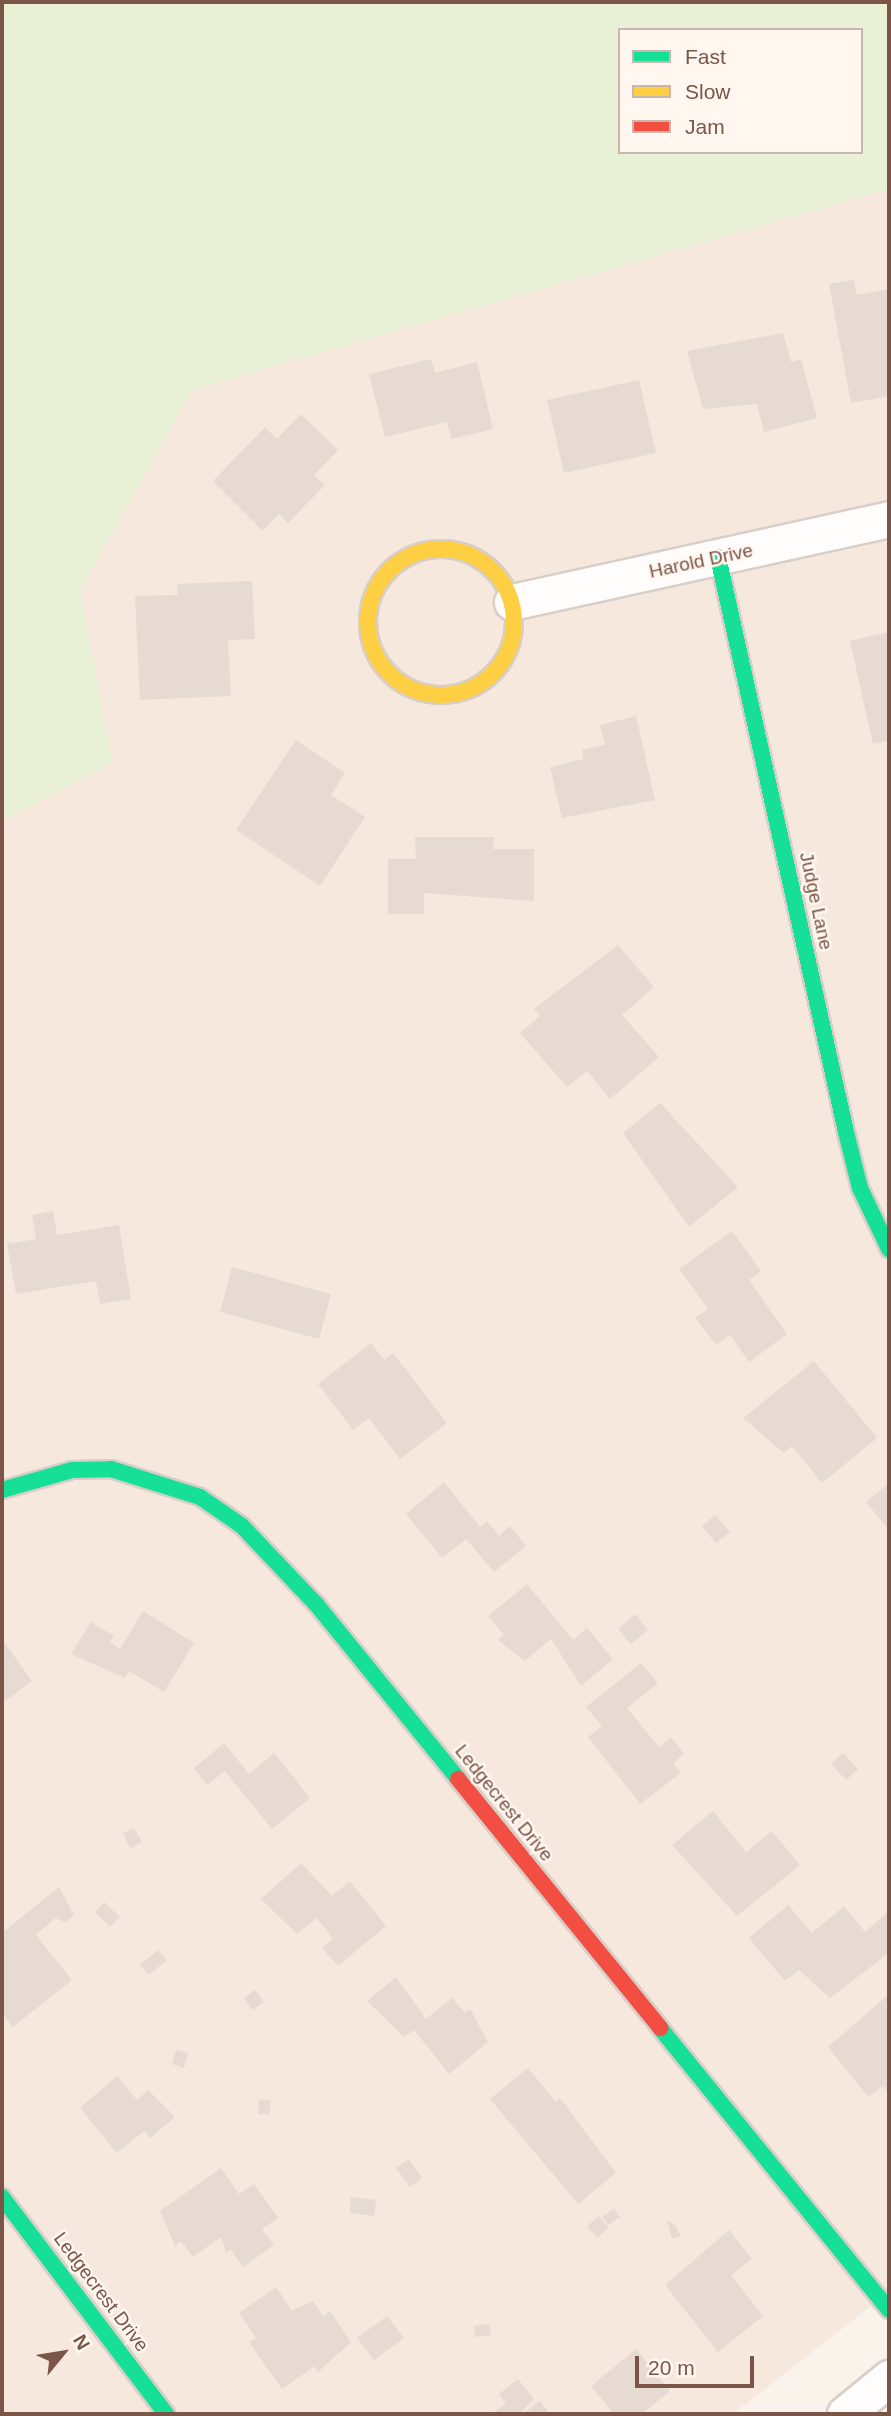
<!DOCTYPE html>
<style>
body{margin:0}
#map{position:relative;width:891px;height:2416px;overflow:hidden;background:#f9f3ec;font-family:Helvetica,sans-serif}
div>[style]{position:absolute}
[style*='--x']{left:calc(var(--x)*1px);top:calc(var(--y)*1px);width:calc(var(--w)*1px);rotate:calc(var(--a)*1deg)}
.residential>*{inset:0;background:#f6e8dc}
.green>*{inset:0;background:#e8f0d6}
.building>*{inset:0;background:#e6dad3}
.roads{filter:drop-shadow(2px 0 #d8cec8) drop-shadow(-2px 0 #d8cec8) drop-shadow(0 2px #d8cec8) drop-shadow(0 -2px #d8cec8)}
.street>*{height:35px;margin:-17.5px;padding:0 17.5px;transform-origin:17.5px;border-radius:17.5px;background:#fefdfc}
.fast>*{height:16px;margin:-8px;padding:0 8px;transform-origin:8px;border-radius:8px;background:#16e098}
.slow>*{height:16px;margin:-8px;padding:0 8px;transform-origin:8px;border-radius:8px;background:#ffcf43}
.slow>.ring{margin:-8px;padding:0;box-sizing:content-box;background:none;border:16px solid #ffcf43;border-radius:50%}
.jam>*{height:16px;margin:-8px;padding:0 8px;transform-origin:8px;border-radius:8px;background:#f24e42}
span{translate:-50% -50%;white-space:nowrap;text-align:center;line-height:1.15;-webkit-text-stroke:5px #fff7f0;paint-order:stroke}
.street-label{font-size:19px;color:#7b5548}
.frame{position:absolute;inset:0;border:4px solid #7b5548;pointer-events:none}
.legend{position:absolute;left:618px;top:28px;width:245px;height:126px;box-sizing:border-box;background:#fff7f0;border:2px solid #cab6ad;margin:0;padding:9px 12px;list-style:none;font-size:21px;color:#7b5548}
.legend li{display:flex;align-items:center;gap:14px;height:35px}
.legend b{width:35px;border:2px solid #cab6ad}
.north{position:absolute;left:28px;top:2318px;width:70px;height:70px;-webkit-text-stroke:5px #fff7f0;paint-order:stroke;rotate:60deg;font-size:19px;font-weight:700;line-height:28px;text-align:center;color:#7b5548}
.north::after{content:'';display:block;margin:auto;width:24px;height:32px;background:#7b5548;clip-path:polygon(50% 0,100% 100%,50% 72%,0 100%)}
.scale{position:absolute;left:635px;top:2356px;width:119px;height:32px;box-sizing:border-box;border:4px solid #7b5548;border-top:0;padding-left:9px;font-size:21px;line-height:24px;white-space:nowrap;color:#7b5548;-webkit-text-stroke:5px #fff7f0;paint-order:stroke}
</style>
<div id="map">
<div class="residential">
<i style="clip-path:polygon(889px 189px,889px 2292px,733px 2414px,2px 2414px,2px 821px,112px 763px,80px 590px,192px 390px)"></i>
</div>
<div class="green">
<i style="clip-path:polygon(evenodd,2px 2px,889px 2px,889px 189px,192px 390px,80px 590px,112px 763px,2px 821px,2px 2px,620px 30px,861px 30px,861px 152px,620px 152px,620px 30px)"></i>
</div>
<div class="building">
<i style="clip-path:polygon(854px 280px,857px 295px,889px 289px,889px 396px,851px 403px,829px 284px)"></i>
<i style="clip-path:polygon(783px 333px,791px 362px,801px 359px,817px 418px,764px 432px,757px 404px,703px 409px,687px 351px)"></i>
<i style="clip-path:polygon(431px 359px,435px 373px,477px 362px,493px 429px,451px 439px,447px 422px,385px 437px,369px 374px)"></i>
<i style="clip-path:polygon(639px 380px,656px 453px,564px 473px,547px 400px)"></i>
<i style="clip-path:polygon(301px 414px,338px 450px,314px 475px,325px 485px,288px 523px,279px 514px,263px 531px,213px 481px,265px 427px,277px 439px)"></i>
<i style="clip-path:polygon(252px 581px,255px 639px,228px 640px,231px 696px,140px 700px,135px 596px,178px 595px,177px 584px)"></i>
<i style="clip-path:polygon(889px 632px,889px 740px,873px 744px,850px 641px)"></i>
<i style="clip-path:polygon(636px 716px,655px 800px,562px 818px,550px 767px,583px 759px,582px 750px,605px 745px,600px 725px)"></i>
<i style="clip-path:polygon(296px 740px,345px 773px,331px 795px,365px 817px,320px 886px,236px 830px)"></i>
<i style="clip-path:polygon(415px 837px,494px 837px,493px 849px,534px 849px,534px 901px,424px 893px,424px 914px,388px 914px,388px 859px,416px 859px)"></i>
<i style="clip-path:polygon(618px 945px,654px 987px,622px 1015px,659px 1057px,610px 1099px,587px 1071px,567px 1087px,520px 1033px,540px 1016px,534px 1009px)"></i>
<i style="clip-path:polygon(660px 1103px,738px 1187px,689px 1227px,623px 1133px)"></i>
<i style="clip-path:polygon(53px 1211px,57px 1235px,119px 1225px,131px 1299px,100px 1304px,96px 1281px,16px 1294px,7px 1244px,36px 1239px,32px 1215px)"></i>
<i style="clip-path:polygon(732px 1231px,761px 1271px,749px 1280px,787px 1334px,749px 1362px,730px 1335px,716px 1345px,695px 1318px,708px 1309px,679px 1269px)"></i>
<i style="clip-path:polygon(232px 1267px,331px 1294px,319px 1339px,220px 1312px)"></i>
<i style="clip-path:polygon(371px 1343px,384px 1360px,393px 1353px,447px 1423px,400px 1459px,369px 1418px,353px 1430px,318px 1384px)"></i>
<i style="clip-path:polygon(814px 1361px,877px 1438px,822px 1483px,792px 1446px,784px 1453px,743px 1418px)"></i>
<i style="clip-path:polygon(444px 1482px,480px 1527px,487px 1521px,499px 1536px,510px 1526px,526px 1546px,494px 1572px,466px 1539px,442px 1558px,406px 1514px)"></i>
<i style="clip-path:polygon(889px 1483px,889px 1530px,866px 1502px)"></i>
<i style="clip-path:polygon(715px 1515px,730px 1532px,716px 1543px,702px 1526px)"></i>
<i style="clip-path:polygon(527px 1584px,573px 1640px,587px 1628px,613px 1659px,581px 1686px,551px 1639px,525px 1661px,498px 1640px,504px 1635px,488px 1616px)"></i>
<i style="clip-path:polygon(143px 1611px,194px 1643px,164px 1692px,129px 1671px,125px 1678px,71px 1654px,91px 1622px,114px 1636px,110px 1642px,120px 1649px)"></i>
<i style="clip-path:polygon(635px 1614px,648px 1630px,631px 1644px,618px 1629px)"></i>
<i style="clip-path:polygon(2px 1639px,32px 1681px,2px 1703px)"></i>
<i style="clip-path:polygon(641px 1663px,658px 1683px,627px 1708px,659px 1747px,671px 1737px,684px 1754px,673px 1763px,681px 1773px,640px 1804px,588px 1737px,602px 1726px,586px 1707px)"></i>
<i style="clip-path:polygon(224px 1743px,249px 1774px,274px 1753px,310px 1798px,272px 1829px,225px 1771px,207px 1785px,194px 1768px)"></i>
<i style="clip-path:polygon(843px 1753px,858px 1769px,846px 1780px,831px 1764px)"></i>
<i style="clip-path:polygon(713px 1811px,746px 1852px,772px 1831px,800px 1865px,737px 1916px,672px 1845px)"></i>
<i style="clip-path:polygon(134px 1828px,142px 1842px,130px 1848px,123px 1833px)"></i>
<i style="clip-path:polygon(301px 1863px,332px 1896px,350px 1881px,386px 1926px,338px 1966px,322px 1948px,333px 1939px,317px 1918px,297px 1934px,261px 1899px)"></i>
<i style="clip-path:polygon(59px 1887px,74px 1915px,65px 1922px,55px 1918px,36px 1935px,72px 1980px,13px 2027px,2px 2013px,2px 1933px)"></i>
<i style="clip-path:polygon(104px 1902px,120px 1917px,110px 1927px,95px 1912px)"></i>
<i style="clip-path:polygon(788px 1905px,812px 1933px,844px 1906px,865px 1932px,889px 1911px,889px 1953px,830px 1998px,799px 1970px,785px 1981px,749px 1938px)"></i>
<i style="clip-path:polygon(158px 1950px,167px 1960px,149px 1975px,140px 1965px)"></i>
<i style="clip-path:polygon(396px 1977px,426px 2019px,452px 1998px,465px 2013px,470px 2009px,488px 2042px,449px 2074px,414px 2030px,404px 2037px,367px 2001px)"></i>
<i style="clip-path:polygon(255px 1990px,264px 2002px,253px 2010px,244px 1999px)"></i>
<i style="clip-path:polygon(887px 1996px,889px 2094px,883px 2086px,868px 2097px,828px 2047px)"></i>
<i style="clip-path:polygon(176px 2050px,188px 2053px,184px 2068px,172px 2064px)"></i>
<i style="clip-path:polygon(528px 2068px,556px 2102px,560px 2098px,616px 2173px,578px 2204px,490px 2099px)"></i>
<i style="clip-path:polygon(117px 2076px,137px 2100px,148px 2090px,175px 2117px,150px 2138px,144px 2131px,117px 2153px,80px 2108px)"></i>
<i style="clip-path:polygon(259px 2099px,271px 2101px,269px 2115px,258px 2114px)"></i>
<i style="clip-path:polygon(409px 2159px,422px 2178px,410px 2187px,396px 2168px)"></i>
<i style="clip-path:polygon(221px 2168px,239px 2194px,254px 2184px,278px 2218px,262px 2229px,274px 2245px,243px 2267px,231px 2250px,226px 2253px,221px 2237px,193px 2257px,181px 2241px,175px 2246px,160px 2211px)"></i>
<i style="clip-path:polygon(351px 2197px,376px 2200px,374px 2216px,350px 2213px)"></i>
<i style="clip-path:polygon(614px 2208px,620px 2217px,608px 2225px,602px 2217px)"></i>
<i style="clip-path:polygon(599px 2216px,609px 2228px,597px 2238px,587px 2226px)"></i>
<i style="clip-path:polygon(667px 2220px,676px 2226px,681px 2236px,672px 2239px)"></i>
<i style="clip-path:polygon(729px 2230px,752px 2259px,731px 2275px,763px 2316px,718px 2352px,665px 2285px)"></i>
<i style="clip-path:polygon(276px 2287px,292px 2311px,313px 2301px,323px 2316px,330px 2311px,351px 2342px,318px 2372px,315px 2366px,282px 2389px,249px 2342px,256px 2338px,239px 2313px)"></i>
<i style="clip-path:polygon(387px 2316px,404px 2338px,374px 2360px,357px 2338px)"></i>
<i style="clip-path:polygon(489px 2324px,491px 2335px,475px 2337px,474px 2326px)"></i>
<i style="clip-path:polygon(636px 2349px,670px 2391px,642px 2414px,614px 2414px,591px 2386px)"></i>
<i style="clip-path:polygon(518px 2379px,534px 2399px,519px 2414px,492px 2414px,506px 2403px,499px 2394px)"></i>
<i style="clip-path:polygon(540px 2401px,550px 2414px,523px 2414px)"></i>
</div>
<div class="roads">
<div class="street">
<i style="--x:512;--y:602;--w:386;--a:-12.4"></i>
<i style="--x:845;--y:2414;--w:57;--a:-39.3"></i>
</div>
<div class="fast">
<i style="--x:718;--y:557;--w:589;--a:77.45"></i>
<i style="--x:846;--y:1132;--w:58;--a:76"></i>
<i style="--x:860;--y:1188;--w:68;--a:64.6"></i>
<i style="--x:2;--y:1490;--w:73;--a:-15.9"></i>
<i style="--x:72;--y:1470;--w:39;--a:-1"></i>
<i style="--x:111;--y:1469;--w:93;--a:17.5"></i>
<i style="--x:200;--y:1497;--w:51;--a:34.6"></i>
<i style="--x:242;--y:1526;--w:108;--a:46.5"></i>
<i style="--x:316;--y:1604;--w:225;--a:50.9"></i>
<i style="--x:660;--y:2028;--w:363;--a:50.9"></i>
<i style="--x:2;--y:2197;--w:272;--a:52.9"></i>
</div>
<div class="slow">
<i class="ring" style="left:368px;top:549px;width:130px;height:130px"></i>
</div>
<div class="jam">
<i style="--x:458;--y:1779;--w:321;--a:50.9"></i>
</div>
</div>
<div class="street-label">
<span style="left:701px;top:561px;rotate:-12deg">Harold Drive</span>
<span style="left:816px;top:901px;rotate:78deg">Judge Lane</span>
<span style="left:504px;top:1803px;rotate:51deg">Ledgecrest Drive</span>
<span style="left:101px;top:2292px;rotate:53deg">Ledgecrest Drive</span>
</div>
<div class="frame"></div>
<ul class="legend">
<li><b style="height:9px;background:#16e098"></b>Fast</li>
<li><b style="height:9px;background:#ffcf43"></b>Slow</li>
<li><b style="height:9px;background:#f24e42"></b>Jam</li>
</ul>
<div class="north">N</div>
<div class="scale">20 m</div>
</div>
